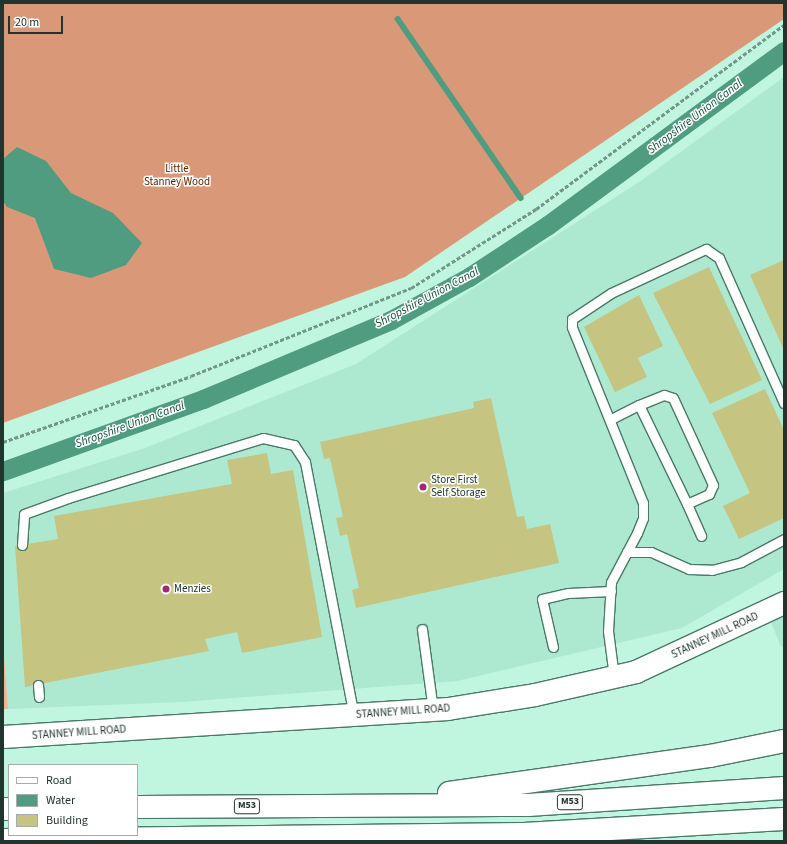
<!DOCTYPE html>
<style>
body{margin:0}
#map{position:relative;width:787px;height:844px;overflow:hidden;background:#c0f6df;font-family:"Source Sans 3",sans-serif}
div>[style]{position:absolute}
[style*='--x']{left:calc(var(--x)*1px);top:calc(var(--y)*1px);width:calc(var(--w)*1px);rotate:calc(var(--a)*1deg)}
.built>*{inset:0;background:#ace9d0}
.green>*{inset:0;background:#f0b394}
.forest>*{inset:0;background:#d99979}
.water>*{inset:0;background:#4f9c80}
.stream>*{height:5.5px;margin:-2.75px;padding:0 2.75px;transform-origin:2.75px;border-radius:2.75px;background:#4f9c80}
.canal>*{height:19px;margin:-9.5px;padding:0 9.5px;transform-origin:9.5px;border-radius:9.5px;background:#4f9c80}
.building>*{inset:0;background:#c5c480}
.path>*{height:2.5px;margin-top:-1.25px;transform-origin:0;background:repeating-linear-gradient(90deg,#729889 0 4px,transparent 0 6px)}
.roads{filter:drop-shadow(1px 0 #487a67) drop-shadow(-1px 0 #487a67) drop-shadow(0 1px #487a67) drop-shadow(0 -1px #487a67)}
.service>*{height:9px;margin:-4.5px;padding:0 4.5px;transform-origin:4.5px;border-radius:4.5px;background:#fff}
.tertiary>*{height:22px;margin:-11px;padding:0 11px;transform-origin:11px;border-radius:11px;background:#fff}
.motorway>*{height:22px;margin:-11px;padding:0 11px;transform-origin:11px;border-radius:11px;background:#fff}
.dots>*{width:11px;height:11px;translate:-50% -50%;box-sizing:border-box;border:2px solid #fff;border-radius:50%}
span{translate:-50% -50%;white-space:nowrap;text-align:center;line-height:1.15;-webkit-text-stroke:3px #fff;paint-order:stroke}
.shield-label span{padding:1px 3px;background:#fff;border:1px solid;border-radius:3px;-webkit-text-stroke-width:0}
.shield-label{font-size:10px;color:#20352d;font-weight:700}
.park-label{font-size:11px;color:#5d2400}
.poi-label{font-size:11px;color:#20352d}
.left{translate:0 -50%;text-align:left}
.street-label{font-size:11px;color:#20352d}
.water-label{font-size:12px;color:#0f4f3c;font-style:italic}
.frame{position:absolute;inset:0;border:4px solid #20352d;pointer-events:none}
.legend{position:absolute;left:8px;top:764px;width:130px;height:72px;box-sizing:border-box;background:#fff;border:1px solid #a6aeab;margin:0;padding:5px 7px;list-style:none;font-size:12px;color:#20352d}
.legend li{display:flex;align-items:center;gap:8px;height:20px}
.legend b{width:20px;border:1px solid #a6aeab}
.scale{position:absolute;left:8px;top:16px;width:55px;height:18px;box-sizing:border-box;border:2px solid #20352d;border-top:0;padding-left:5px;font-size:12px;line-height:14px;white-space:nowrap;color:#20352d;-webkit-text-stroke:3px #fff;paint-order:stroke}
</style>
<div id="map">
<div class="built">
<i style="clip-path:polygon(784px 77px,784px 569px,682px 628px,457px 681px,182px 702px,8px 709px,3px 642px,3px 493px,145px 448px,356px 364px,642px 180px)"></i>
<i style="clip-path:polygon(784px 614px,784px 647px,781px 647px,771px 622px)"></i>
</div>
<div class="green">
<i style="clip-path:polygon(3px 642px,8px 709px,3px 709px)"></i>
</div>
<div class="forest">
<i style="clip-path:polygon(3px 3px,784px 3px,784px 19px,405px 277px,3px 423px)"></i>
</div>
<div class="water">
<i style="clip-path:polygon(17px 147px,46px 161px,71px 193px,113px 213px,142px 243px,126px 265px,91px 278px,54px 269px,35px 218px,7px 207px,3px 201px,3px 159px)"></i>
</div>
<div class="stream">
<i style="--x:398;--y:19;--w:217;--a:55.5"></i>
</div>
<div class="canal">
<i style="--x:3;--y:471;--w:213;--a:-19.8"></i>
<i style="--x:203;--y:399;--w:204;--a:-22.8"></i>
<i style="--x:391;--y:320;--w:89;--a:-28.9"></i>
<i style="--x:469;--y:277;--w:95;--a:-33.4"></i>
<i style="--x:548;--y:225;--w:293;--a:-36.4"></i>
</div>
<div class="building">
<i style="clip-path:polygon(784px 260px,784px 350px,750px 275px)"></i>
<i style="clip-path:polygon(709px 267px,762px 380px,710px 404px,653px 293px)"></i>
<i style="clip-path:polygon(639px 295px,663px 346px,638px 358px,647px 377px,615px 392px,584px 327px)"></i>
<i style="clip-path:polygon(765px 389px,784px 430px,784px 518px,739px 539px,723px 506px,750px 493px,712px 413px)"></i>
<i style="clip-path:polygon(491px 398px,517px 517px,524px 516px,527px 529px,550px 524px,559px 563px,356px 608px,352px 590px,359px 588px,347px 534px,340px 536px,336px 518px,343px 517px,330px 458px,324px 459px,320px 442px,474px 408px,473px 402px)"></i>
<i style="clip-path:polygon(267px 453px,271px 474px,293px 470px,322px 637px,242px 653px,237px 632px,205px 639px,209px 651px,25px 687px,15px 546px,58px 539px,54px 516px,232px 484px,227px 460px)"></i>
</div>
<div class="path">
<i style="--x:3;--y:442;--w:199;--a:-19.3"></i>
<i style="--x:191;--y:376;--w:237;--a:-21.8"></i>
<i style="--x:411;--y:288;--w:148;--a:-32.3"></i>
<i style="--x:536;--y:209;--w:309;--a:-36.6"></i>
</div>
<div class="roads">
<div class="service">
<i style="--x:611;--y:419;--w:31;--a:-27"></i>
<i style="--x:639;--y:405;--w:27;--a:-22"></i>
<i style="--x:664;--y:395;--w:9;--a:18"></i>
<i style="--x:673;--y:398;--w:96;--a:65.3"></i>
<i style="--x:713;--y:485;--w:10;--a:114"></i>
<i style="--x:709;--y:494;--w:24;--a:156"></i>
<i style="--x:687;--y:504;--w:110;--a:-115.9"></i>
<i style="--x:687;--y:504;--w:35;--a:66"></i>
<i style="--x:22;--y:545;--w:31;--a:-86"></i>
<i style="--x:24;--y:514;--w:47;--a:-20"></i>
<i style="--x:68;--y:498;--w:204;--a:-17.1"></i>
<i style="--x:263;--y:438;--w:32;--a:13"></i>
<i style="--x:294;--y:445;--w:20;--a:57"></i>
<i style="--x:305;--y:462;--w:259;--a:79.1"></i>
<i style="--x:627;--y:552;--w:24;--a:0"></i>
<i style="--x:651;--y:552;--w:42;--a:24.1"></i>
<i style="--x:689;--y:569;--w:23;--a:2"></i>
<i style="--x:712;--y:570;--w:30;--a:-15"></i>
<i style="--x:741;--y:562;--w:49;--a:-28.1"></i>
<i style="--x:422;--y:629;--w:82;--a:82.3"></i>
<i style="--x:553;--y:647;--w:49;--a:-102.9"></i>
<i style="--x:542;--y:599;--w:27;--a:-13"></i>
<i style="--x:568;--y:593;--w:43;--a:-2.7"></i>
<i style="--x:614;--y:677;--w:46;--a:-97.4"></i>
<i style="--x:608;--y:631;--w:49;--a:-86.5"></i>
<i style="--x:611;--y:582;--w:55;--a:-62"></i>
<i style="--x:637;--y:533;--w:16;--a:-68"></i>
<i style="--x:643;--y:518;--w:15;--a:-90"></i>
<i style="--x:643;--y:503;--w:190;--a:-112"></i>
<i style="--x:572;--y:327;--w:8;--a:-90"></i>
<i style="--x:572;--y:319;--w:47;--a:-33.7"></i>
<i style="--x:611;--y:293;--w:105;--a:-24.9"></i>
<i style="--x:706;--y:249;--w:16;--a:35"></i>
<i style="--x:719;--y:258;--w:159;--a:65.9"></i>
<i style="--x:38;--y:685;--w:12;--a:85"></i>
</div>
<div class="tertiary">
<i style="--x:3;--y:737;--w:446;--a:-3.6"></i>
<i style="--x:448;--y:709;--w:88;--a:-9.1"></i>
<i style="--x:535;--y:695;--w:104;--a:-12.8"></i>
<i style="--x:636;--y:672;--w:163;--a:-25"></i>
</div>
<div class="motorway">
<i style="--x:449;--y:793;--w:264;--a:-8.1"></i>
<i style="--x:710;--y:756;--w:76;--a:-11.5"></i>
<i style="--x:137;--y:807;--w:391;--a:-0.3"></i>
<i style="--x:528;--y:805;--w:257;--a:-3.8"></i>
<i style="--x:3;--y:809;--w:6;--a:0"></i>
<i style="--x:3;--y:840;--w:521;--a:-0.66"></i>
<i style="--x:524;--y:834;--w:260;--a:-3.3"></i>
</div>
</div>
<div class="dots">
<i style="left:423px;top:487px;background:#a72777"></i>
<i style="left:166px;top:589px;background:#a72777"></i>
</div>
<div class="shield-label">
<span style="left:570px;top:802px">M53</span>
<span style="left:247px;top:806px">M53</span>
</div>
<div class="park-label">
<span style="left:177px;top:176px">Little<br>Stanney Wood</span>
</div>
<div class="poi-label">
<span class="left" style="left:431px;top:487px">Store First<br>Self Storage</span>
<span class="left" style="left:174px;top:589px">Menzies</span>
</div>
<div class="street-label">
<span style="left:715px;top:636px;rotate:-25deg">STANNEY MILL ROAD</span>
<span style="left:403px;top:712px;rotate:-4deg">STANNEY MILL ROAD</span>
<span style="left:79px;top:733px;rotate:-4deg">STANNEY MILL ROAD</span>
</div>
<div class="water-label">
<span style="left:695px;top:117px;rotate:-37deg">Shropshire Union Canal</span>
<span style="left:427px;top:298px;rotate:-28deg">Shropshire Union Canal</span>
<span style="left:130px;top:425px;rotate:-20deg">Shropshire Union Canal</span>
</div>
<div class="frame"></div>
<ul class="legend">
<li><b style="height:5px;background:#fff"></b>Road</li>
<li><b style="height:11px;background:#4f9c80"></b>Water</li>
<li><b style="height:11px;background:#c5c480"></b>Building</li>
</ul>
<div class="scale">20 m</div>
</div>
